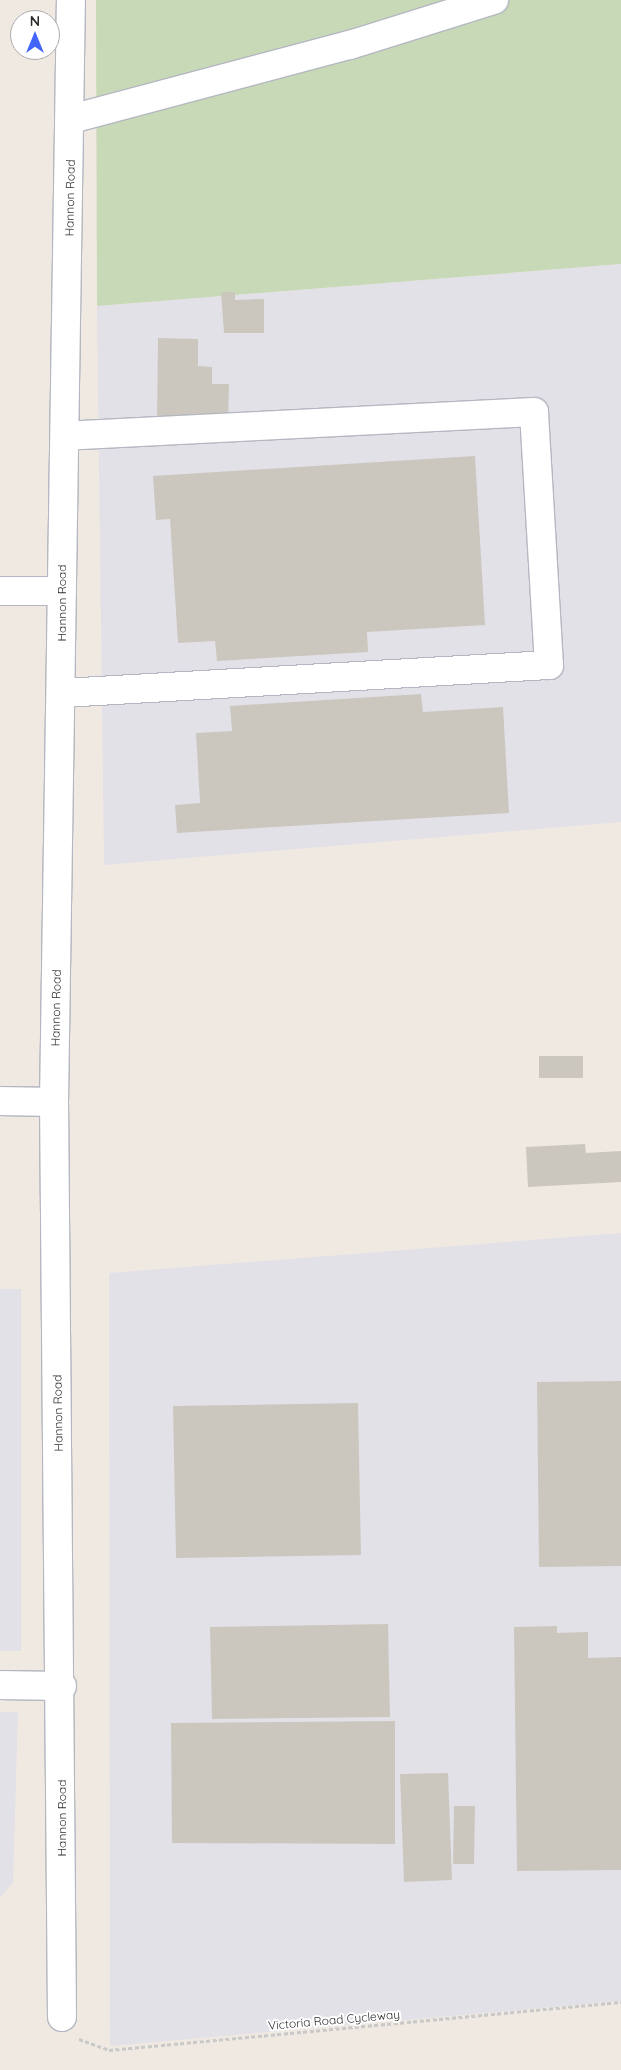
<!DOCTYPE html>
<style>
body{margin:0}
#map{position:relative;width:621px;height:2070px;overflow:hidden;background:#efe9e1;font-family:Quicksand,sans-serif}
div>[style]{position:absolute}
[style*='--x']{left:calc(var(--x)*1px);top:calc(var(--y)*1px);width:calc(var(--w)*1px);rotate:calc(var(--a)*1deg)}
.industrial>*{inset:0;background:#e3e1e8}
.cemetery>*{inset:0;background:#c8d9b8}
.building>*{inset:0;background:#cbc7bf}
.path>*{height:3px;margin-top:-1.5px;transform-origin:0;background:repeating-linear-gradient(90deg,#c9c9c9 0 4px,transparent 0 6.5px)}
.roads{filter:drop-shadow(1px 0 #b4b7c1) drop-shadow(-1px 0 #b4b7c1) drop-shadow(0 1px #b4b7c1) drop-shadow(0 -1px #b4b7c1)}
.minor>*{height:28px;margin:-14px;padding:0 14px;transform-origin:14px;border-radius:14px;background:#fff}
span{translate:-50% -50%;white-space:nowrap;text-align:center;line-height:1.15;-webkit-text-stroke:4px #fff;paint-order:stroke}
.street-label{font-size:12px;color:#2e2e2e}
.north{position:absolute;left:10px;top:10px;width:50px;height:50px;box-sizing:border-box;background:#fff;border:1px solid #ababab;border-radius:50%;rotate:0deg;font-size:14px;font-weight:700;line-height:20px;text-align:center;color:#2e2e2e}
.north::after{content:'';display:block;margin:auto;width:18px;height:22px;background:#4264fb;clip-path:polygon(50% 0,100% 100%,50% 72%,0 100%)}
</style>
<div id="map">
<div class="industrial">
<i style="clip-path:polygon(621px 264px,621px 822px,104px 865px,97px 306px)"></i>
<i style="clip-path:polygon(621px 1233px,621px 2001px,110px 2046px,109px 1273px)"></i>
<i style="clip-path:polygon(0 1289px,21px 1289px,21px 1651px,0 1651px)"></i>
<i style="clip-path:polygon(0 1712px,18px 1712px,13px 1882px,0 1898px)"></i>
</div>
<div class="cemetery">
<i style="clip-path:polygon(96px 0,621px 0,621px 264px,97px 306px)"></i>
</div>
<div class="building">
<i style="clip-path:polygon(221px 292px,235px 292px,235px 300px,264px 299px,264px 333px,224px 333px)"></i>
<i style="clip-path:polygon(158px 338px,198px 339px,198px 366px,212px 367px,212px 384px,229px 384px,228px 422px,157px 421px)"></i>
<i style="clip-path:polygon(475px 456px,485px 625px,367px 632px,368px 652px,217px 661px,215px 641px,178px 643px,170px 519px,156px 520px,153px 476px)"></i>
<i style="clip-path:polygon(421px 694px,423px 712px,503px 707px,509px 813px,177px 833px,175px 805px,200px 803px,196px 733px,232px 731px,230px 706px)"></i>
<i style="clip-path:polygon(539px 1056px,583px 1056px,583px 1078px,539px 1078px)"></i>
<i style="clip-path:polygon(585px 1144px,586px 1153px,621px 1151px,621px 1182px,528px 1187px,526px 1147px)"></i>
<i style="clip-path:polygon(621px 1381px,621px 1566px,539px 1567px,537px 1382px)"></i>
<i style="clip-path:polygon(358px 1403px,361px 1555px,176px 1558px,173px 1406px)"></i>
<i style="clip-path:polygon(388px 1624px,390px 1717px,212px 1719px,210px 1627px)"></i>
<i style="clip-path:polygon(557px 1626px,557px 1633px,588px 1632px,588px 1658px,621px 1657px,621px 1870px,517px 1871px,514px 1627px)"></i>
<i style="clip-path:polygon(395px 1721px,395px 1844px,172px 1843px,171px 1723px)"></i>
<i style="clip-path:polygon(448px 1773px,452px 1880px,404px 1882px,400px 1774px)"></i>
<i style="clip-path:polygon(454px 1806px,475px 1806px,474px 1864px,453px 1864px)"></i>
</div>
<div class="path">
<i style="--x:79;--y:2039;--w:32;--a:20"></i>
<i style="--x:109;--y:2050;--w:514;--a:-5.36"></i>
</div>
<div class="roads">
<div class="minor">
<i style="--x:71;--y:119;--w:289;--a:-14.9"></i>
<i style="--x:350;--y:45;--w:151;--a:-17.4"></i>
<i style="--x:0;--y:591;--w:62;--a:0"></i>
<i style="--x:63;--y:693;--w:487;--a:-3.3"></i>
<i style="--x:549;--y:665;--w:253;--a:-93.4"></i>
<i style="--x:534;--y:412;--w:469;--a:177.1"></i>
<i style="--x:0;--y:1101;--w:54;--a:1.1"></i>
<i style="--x:0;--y:1685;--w:62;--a:0.9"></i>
<i style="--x:62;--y:2017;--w:915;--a:-90.5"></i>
<i style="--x:54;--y:1102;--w:1102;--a:-89.12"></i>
</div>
</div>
<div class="street-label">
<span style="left:70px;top:198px;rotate:-89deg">Hannon Road</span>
<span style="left:62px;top:603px;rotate:-90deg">Hannon Road</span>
<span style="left:56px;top:1008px;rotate:-89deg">Hannon Road</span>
<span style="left:58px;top:1413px;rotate:-91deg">Hannon Road</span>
<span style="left:62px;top:1818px;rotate:-90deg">Hannon Road</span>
<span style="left:334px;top:2020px;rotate:-5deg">Victoria Road Cycleway</span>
</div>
<div class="north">N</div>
</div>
